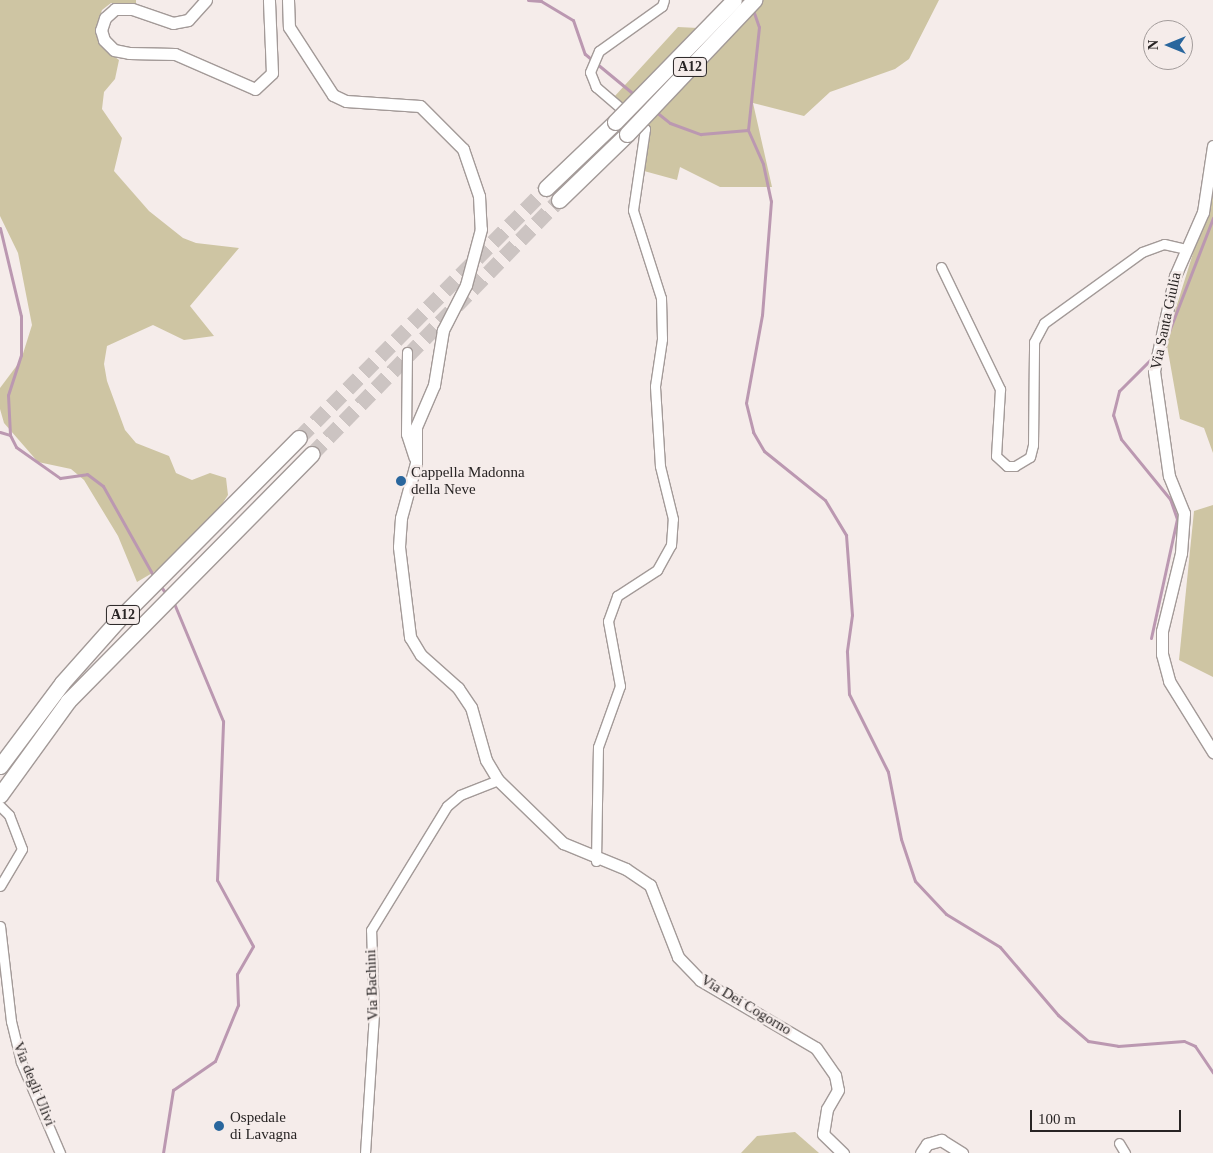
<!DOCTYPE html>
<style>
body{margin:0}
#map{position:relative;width:1213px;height:1153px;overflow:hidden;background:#f5ecea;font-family:"Times New Roman",serif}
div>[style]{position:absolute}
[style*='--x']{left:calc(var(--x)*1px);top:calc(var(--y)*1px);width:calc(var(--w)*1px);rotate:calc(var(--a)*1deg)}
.green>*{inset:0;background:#cec5a3}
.stream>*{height:3px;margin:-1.5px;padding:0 1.5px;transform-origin:1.5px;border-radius:1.5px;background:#bb98b1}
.highway-tunnel>*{height:15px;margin-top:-7.5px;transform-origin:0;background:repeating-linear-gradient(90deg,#ccc4c2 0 15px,transparent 0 23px)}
.roads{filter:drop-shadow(1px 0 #a39a98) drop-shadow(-1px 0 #a39a98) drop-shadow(0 1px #a39a98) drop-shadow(0 -1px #a39a98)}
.street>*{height:9px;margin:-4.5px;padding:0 4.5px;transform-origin:4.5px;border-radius:4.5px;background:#fff}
.secondary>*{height:11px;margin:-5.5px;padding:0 5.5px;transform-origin:5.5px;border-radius:5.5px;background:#fff}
.highway>*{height:15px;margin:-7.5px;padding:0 7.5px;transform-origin:7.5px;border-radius:7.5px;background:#fff}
.bridges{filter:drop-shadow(1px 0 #a39a98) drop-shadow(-1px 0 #a39a98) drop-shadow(0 1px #a39a98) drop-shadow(0 -1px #a39a98)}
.highway-bridge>*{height:15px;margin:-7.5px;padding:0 7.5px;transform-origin:7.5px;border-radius:7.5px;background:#fff}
.dots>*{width:14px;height:14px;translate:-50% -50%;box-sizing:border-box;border:2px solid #f5ecea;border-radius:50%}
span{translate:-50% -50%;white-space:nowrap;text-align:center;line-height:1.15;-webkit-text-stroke:5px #f5ecea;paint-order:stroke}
.shield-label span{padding:1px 4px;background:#f5ecea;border:1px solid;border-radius:4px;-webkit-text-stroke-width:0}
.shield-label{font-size:14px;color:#282424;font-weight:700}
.street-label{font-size:15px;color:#282424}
.poi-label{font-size:15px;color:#282424}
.left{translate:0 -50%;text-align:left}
.north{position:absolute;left:1143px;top:20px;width:50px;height:50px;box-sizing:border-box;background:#f5ecea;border:1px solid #a39c9b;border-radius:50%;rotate:270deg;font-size:14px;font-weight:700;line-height:20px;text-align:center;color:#282424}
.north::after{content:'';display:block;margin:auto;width:18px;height:22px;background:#29669d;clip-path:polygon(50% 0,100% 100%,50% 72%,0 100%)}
.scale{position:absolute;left:1030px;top:1110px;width:151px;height:22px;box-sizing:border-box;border:2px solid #282424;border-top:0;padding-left:6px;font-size:15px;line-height:18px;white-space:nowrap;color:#282424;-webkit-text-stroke:4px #f5ecea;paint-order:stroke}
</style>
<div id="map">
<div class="green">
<i style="clip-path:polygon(0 0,136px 0,136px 6px,111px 3px,102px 10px,96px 28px,107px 51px,119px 60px,115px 79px,104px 92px,102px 109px,122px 138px,114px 171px,149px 211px,183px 238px,196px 243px,239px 248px,190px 306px,214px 336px,184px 340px,153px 325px,107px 346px,104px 364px,107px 381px,125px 430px,136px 443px,169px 456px,176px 473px,192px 480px,210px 473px,226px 478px,228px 495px,219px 509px,159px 569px,137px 582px,118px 536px,84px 480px,71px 469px,38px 462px,4px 423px,0 409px,0 388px,21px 360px,32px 325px,18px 253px,0 216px)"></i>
<i style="clip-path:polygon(736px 0,939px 0,909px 59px,895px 69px,830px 92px,804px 116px,753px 103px,772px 187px,720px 187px,680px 167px,677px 180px,644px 171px,650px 131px,614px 97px,678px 27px,718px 29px)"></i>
<i style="clip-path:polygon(1213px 189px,1213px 453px,1204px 428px,1180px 419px,1166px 340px)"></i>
<i style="clip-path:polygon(1213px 505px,1213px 677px,1179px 660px,1194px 511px)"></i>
<i style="clip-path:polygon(795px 1132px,819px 1153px,741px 1153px,757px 1136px)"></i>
</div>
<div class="stream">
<i style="--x:528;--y:0;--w:13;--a:4"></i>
<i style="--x:541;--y:1;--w:37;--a:31"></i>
<i style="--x:573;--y:20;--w:36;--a:71"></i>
<i style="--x:585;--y:54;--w:66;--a:39.5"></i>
<i style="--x:752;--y:7;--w:21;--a:71"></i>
<i style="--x:759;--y:27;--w:104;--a:96.1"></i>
<i style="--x:748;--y:130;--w:37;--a:66"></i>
<i style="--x:763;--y:164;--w:38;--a:78"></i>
<i style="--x:771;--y:201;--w:114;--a:94.5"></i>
<i style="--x:762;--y:315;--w:89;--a:100.3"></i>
<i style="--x:746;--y:403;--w:30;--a:76"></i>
<i style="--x:753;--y:432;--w:22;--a:60"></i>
<i style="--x:764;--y:451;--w:78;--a:38.8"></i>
<i style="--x:825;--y:500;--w:41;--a:59"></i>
<i style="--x:846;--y:535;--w:80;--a:85.7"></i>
<i style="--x:852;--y:615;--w:37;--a:98"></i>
<i style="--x:847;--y:652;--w:42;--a:87.3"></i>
<i style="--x:849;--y:694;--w:87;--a:63.4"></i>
<i style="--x:888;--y:772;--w:68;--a:79"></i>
<i style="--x:901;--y:839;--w:44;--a:71.6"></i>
<i style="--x:915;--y:881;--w:45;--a:46.8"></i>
<i style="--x:946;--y:914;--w:63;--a:31.4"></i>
<i style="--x:1000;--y:947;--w:89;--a:49.5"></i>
<i style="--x:1058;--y:1015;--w:40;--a:41"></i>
<i style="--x:1088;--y:1041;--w:30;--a:9"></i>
<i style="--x:1118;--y:1046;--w:66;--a:-4.3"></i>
<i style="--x:1184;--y:1041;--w:12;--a:24"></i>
<i style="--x:1195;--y:1046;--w:32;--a:56"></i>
<i style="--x:655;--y:111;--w:19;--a:39"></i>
<i style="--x:670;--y:123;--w:33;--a:20"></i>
<i style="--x:701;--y:134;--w:47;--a:-4.9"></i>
<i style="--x:0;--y:228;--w:90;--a:76.6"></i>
<i style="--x:21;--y:316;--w:39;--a:90"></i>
<i style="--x:21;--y:355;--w:42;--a:108"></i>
<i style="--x:8;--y:395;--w:40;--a:87.1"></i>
<i style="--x:10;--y:435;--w:13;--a:63"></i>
<i style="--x:16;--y:447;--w:54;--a:35.2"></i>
<i style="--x:60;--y:478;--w:27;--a:-8"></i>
<i style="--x:87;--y:474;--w:20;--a:37"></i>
<i style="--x:103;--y:486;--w:104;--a:60.7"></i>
<i style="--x:1166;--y:339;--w:130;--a:-68.8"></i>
<i style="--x:0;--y:432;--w:10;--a:17"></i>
<i style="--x:159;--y:584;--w:14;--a:54"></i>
<i style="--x:1151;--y:638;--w:122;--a:-77.7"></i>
<i style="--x:1177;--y:519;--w:21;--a:-109"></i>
<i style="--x:1170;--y:499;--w:77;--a:-129.2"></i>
<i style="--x:1121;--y:439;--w:25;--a:-108"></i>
<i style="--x:1113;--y:415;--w:25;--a:-76"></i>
<i style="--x:1119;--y:391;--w:49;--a:-45"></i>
<i style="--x:163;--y:1153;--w:64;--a:-81"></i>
<i style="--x:173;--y:1090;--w:51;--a:-34.6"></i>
<i style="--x:215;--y:1061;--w:61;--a:-67.7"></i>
<i style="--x:238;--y:1005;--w:31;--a:-92"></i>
<i style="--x:237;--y:974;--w:32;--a:-60"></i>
<i style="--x:253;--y:946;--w:75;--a:-118.6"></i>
<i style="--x:217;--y:880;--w:159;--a:-87.8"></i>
<i style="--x:223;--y:721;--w:130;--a:-112.6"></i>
</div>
<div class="highway-tunnel">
<i style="--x:299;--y:438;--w:351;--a:-45.3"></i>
<i style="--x:312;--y:454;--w:354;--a:-45.8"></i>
</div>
<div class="roads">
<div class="street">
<i style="--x:941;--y:267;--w:136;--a:64.2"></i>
<i style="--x:1000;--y:389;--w:67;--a:93.4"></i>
<i style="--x:996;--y:456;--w:15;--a:42"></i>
<i style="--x:1007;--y:466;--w:8;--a:0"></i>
<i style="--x:1015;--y:466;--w:17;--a:-31"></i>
<i style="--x:1030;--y:457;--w:12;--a:-76"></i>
<i style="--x:1033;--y:445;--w:103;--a:-89.4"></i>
<i style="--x:1034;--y:342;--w:21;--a:-62"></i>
<i style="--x:1044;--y:323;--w:121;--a:-35.9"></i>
<i style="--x:1142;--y:252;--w:23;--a:-20"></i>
<i style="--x:1164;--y:244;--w:22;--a:13"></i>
<i style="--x:407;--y:352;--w:82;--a:90.7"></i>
<i style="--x:406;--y:434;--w:25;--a:72"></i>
<i style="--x:0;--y:806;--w:13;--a:45"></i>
<i style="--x:9;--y:815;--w:36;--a:69"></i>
<i style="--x:22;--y:849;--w:43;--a:120.7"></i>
<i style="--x:596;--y:861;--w:114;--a:-89"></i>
<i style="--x:598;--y:747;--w:65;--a:-70.2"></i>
<i style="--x:620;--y:686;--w:66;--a:-100.5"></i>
<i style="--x:608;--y:621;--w:27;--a:-70"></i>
<i style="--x:617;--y:596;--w:48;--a:-33"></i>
<i style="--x:657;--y:570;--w:29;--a:-61"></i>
<i style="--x:671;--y:545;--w:26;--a:-86"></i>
<i style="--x:673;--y:519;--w:55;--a:-103.8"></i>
<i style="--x:660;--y:466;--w:80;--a:-93.6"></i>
<i style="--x:655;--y:386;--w:48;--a:-81.5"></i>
<i style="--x:662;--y:339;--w:41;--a:-91.4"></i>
<i style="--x:661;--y:298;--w:92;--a:-107.7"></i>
<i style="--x:633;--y:210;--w:82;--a:-81.6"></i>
<i style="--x:645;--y:129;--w:65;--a:-139.4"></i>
<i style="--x:596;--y:87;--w:16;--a:-112"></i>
<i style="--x:590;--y:72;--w:23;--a:-67"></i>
<i style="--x:599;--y:51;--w:77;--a:-35.5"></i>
<i style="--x:662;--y:6;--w:6;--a:-72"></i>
<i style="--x:0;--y:926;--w:96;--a:83.4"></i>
<i style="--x:11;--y:1021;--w:42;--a:76.3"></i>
<i style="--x:21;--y:1062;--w:99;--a:66.8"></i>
<i style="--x:1119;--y:1143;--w:12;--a:59"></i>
<i style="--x:365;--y:1153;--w:139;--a:-86.3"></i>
<i style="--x:374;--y:1014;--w:84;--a:-92"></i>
<i style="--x:371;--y:930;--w:145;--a:-58.5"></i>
<i style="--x:447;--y:806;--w:17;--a:-40"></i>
<i style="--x:460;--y:795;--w:41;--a:-21.5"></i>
</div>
<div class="secondary">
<i style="--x:206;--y:0;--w:27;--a:132"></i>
<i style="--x:188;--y:20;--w:15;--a:169"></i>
<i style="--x:173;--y:23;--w:43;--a:-161.1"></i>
<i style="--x:132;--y:9;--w:17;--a:180"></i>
<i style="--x:115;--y:9;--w:13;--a:138"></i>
<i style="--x:105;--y:18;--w:13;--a:108"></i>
<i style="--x:101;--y:30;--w:10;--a:73"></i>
<i style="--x:104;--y:40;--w:14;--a:45"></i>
<i style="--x:114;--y:50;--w:15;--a:11"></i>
<i style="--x:129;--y:53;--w:46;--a:1.2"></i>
<i style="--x:175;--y:54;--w:87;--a:23.6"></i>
<i style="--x:255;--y:89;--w:23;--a:-43"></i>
<i style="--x:272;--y:73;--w:73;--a:-92.4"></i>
<i style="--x:288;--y:0;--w:27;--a:88"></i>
<i style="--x:289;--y:27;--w:81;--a:57.1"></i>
<i style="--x:333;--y:95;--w:14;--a:25"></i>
<i style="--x:346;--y:101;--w:74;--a:3.9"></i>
<i style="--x:420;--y:106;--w:61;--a:45"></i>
<i style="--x:463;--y:149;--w:50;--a:71.2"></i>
<i style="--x:479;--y:196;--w:33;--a:87"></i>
<i style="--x:481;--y:229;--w:58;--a:105"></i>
<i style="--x:466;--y:285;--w:51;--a:117.1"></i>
<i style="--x:443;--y:330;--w:56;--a:99.3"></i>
<i style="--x:434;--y:385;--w:46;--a:113.2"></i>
<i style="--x:416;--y:427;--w:36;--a:90"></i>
<i style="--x:416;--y:463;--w:57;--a:105.3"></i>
<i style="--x:401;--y:518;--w:29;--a:94"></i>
<i style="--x:399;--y:547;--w:91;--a:83"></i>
<i style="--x:410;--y:637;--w:21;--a:59"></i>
<i style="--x:421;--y:655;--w:50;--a:41.7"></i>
<i style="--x:458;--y:688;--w:23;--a:56"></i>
<i style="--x:471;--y:707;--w:55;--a:74.2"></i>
<i style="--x:486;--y:760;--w:23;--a:59"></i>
<i style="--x:498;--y:780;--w:91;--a:44.1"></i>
<i style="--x:563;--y:843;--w:68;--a:22.4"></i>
<i style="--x:626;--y:869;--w:29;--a:34"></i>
<i style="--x:650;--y:885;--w:77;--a:68.7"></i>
<i style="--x:678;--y:957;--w:32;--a:46"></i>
<i style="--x:700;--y:980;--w:134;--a:30.4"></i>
<i style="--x:816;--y:1048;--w:33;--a:55"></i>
<i style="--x:835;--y:1075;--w:15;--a:79"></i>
<i style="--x:838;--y:1090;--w:22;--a:120"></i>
<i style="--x:827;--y:1109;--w:25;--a:99"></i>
<i style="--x:823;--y:1134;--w:28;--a:44"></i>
<i style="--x:1213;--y:146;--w:67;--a:98.6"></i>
<i style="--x:1203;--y:212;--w:70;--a:113.6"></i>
<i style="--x:1175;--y:276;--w:97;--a:102.5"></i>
<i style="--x:1154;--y:371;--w:106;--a:81.9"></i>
<i style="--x:1169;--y:476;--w:40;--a:68"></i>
<i style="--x:1184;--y:513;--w:40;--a:94.3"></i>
<i style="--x:1181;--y:553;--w:80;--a:103.7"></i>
<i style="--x:1162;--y:631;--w:23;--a:90"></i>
<i style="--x:1162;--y:654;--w:28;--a:75"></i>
<i style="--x:1169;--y:681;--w:84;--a:58.2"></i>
<i style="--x:921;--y:1153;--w:11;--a:-56"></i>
<i style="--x:927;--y:1144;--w:15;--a:-16"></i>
<i style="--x:941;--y:1140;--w:25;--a:32"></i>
</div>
<div class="highway">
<i style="--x:546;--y:188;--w:95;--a:-43.7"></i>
<i style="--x:559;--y:200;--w:95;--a:-44.1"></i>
<i style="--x:0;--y:766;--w:104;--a:-53.2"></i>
<i style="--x:62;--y:683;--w:83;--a:-48.4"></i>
<i style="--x:117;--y:621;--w:258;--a:-45.2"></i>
<i style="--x:0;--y:795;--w:116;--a:-54.1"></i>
<i style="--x:68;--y:701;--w:347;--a:-45.4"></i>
</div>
</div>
<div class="bridges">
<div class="highway-bridge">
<i style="--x:615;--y:122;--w:170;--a:-45.7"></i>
<i style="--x:627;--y:134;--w:185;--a:-46.5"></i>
</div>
</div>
<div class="dots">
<i style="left:401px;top:481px;background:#29669d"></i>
<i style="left:219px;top:1126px;background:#29669d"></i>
</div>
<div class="shield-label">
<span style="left:690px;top:67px">A12</span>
<span style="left:123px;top:615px">A12</span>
</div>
<div class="street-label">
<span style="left:1166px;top:321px;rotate:-78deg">Via Santa Giulia</span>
<span style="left:372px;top:985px;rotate:-92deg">Via Bachini</span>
<span style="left:746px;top:1005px;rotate:31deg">Via Dei Cogorno</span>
<span style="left:34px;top:1084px;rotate:68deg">Via degli Ulivi</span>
</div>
<div class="poi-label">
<span class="left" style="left:411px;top:481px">Cappella Madonna<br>della Neve</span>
<span class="left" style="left:230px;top:1126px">Ospedale<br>di Lavagna</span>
</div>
<div class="north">N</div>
<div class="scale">100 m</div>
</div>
